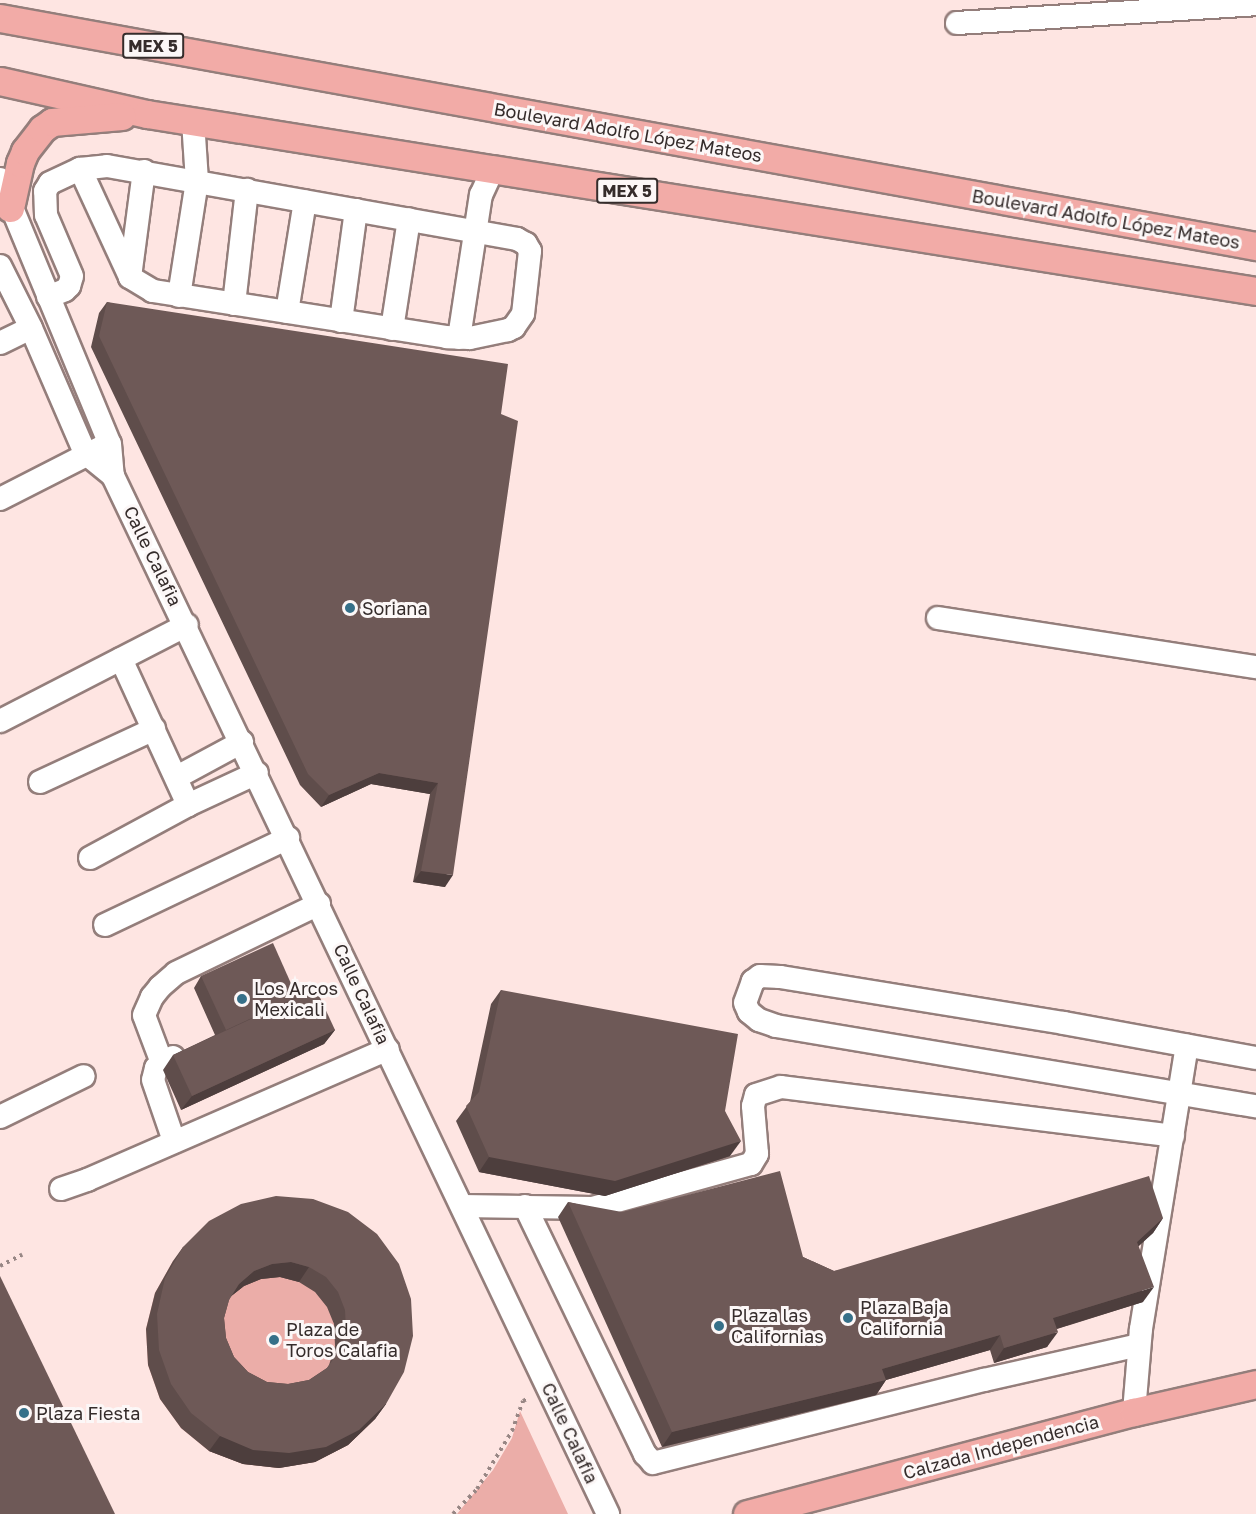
<!DOCTYPE html>
<meta charset="utf-8">
<style>
body{margin:0}
#map{position:relative;width:1256px;height:1514px;overflow:hidden;background:#fee5e2;font-family:"Golos Text",sans-serif}
div>[style]{position:absolute}
[style*='--x']{left:calc(var(--x)*1px);top:calc(var(--y)*1px);width:calc(var(--w)*1px);rotate:calc(var(--a)*1deg)}
.green>*{inset:0;background:#ebada8}
.path>*{height:4px;margin-top:-2px;transform-origin:0;background:repeating-linear-gradient(90deg,#988785 0 3px,transparent 0 7.5px)}
.roads{filter:drop-shadow(2px 0 #947e7b) drop-shadow(-2px 0 #947e7b) drop-shadow(0 2px #947e7b) drop-shadow(0 -2px #947e7b)}
.minor>*{height:22px;margin:-11px;padding:0 11px;transform-origin:11px;border-radius:11px;background:#fff}
.major>*{height:27px;margin:-13.5px;padding:0 13.5px;transform-origin:13.5px;border-radius:13.5px;background:#f2aba7}
.wall>*{inset:0;background:#5f4d4b}
.shaded-wall>*{inset:0;background:#4d3e3d}
.building>*{inset:0;background:#6e5957}
.dots>*{width:16px;height:16px;translate:-50% -50%;box-sizing:border-box;border:3px solid #fcf7f7;border-radius:50%}
span{translate:-50% -50%;white-space:nowrap;text-align:center;line-height:1.15;-webkit-text-stroke:6px #fcf7f7;paint-order:stroke}
.shield-label span{padding:2px 4px;background:#fcf7f7;border:2px solid;border-radius:4px;-webkit-text-stroke-width:0}
.shield-label{font-size:16px;color:#352c2b;font-weight:700}
.street-label{font-size:18px;color:#352c2b}
.poi-label{font-size:18px;color:#352c2b}
.left{translate:0 -50%;text-align:left}
</style>
<div id="map">
<div class="green">
<i style="clip-path:polygon(265px 1211px,394px 1387px,375px 1419px,348px 1445px,315px 1462px,278px 1468px,243px 1464px,209px 1451px,181px 1428px,160px 1399px,148px 1365px,146px 1329px,155px 1293px,173px 1261px)"></i>
<i style="clip-path:polygon(520px 1411px,568px 1514px,457px 1514px,493px 1470px,512px 1438px)"></i>
</div>
<div class="path">
<i style="--x:0;--y:1266;--w:25;--a:-27"></i>
<i style="--x:453;--y:1514;--w:35;--a:-46"></i>
<i style="--x:477;--y:1489;--w:68;--a:-58.9"></i>
<i style="--x:512;--y:1431;--w:32;--a:-70"></i>
<i style="--x:523;--y:1401;--w:7;--a:-27"></i>
</div>
<div class="roads">
<div class="minor">
<i style="--x:957;--y:23;--w:300;--a:-3.6"></i>
<i style="--x:0;--y:179;--w:287;--a:67.5"></i>
<i style="--x:110;--y:444;--w:32;--a:85"></i>
<i style="--x:113;--y:476;--w:1150;--a:64.5"></i>
<i style="--x:0;--y:266;--w:69;--a:63.4"></i>
<i style="--x:31;--y:328;--w:136;--a:66.6"></i>
<i style="--x:85;--y:453;--w:36;--a:39"></i>
<i style="--x:130;--y:277;--w:107;--a:-82.5"></i>
<i style="--x:179;--y:296;--w:116;--a:-81.1"></i>
<i style="--x:197;--y:181;--w:60;--a:-93.8"></i>
<i style="--x:48;--y:297;--w:18;--a:-22"></i>
<i style="--x:65;--y:290;--w:6;--a:-45"></i>
<i style="--x:69;--y:286;--w:10;--a:-73"></i>
<i style="--x:72;--y:276;--w:66;--a:-113.1"></i>
<i style="--x:46;--y:215;--w:24;--a:-92"></i>
<i style="--x:45;--y:191;--w:9;--a:-58"></i>
<i style="--x:50;--y:183;--w:33;--a:-25"></i>
<i style="--x:80;--y:169;--w:27;--a:-6"></i>
<i style="--x:107;--y:166;--w:416;--a:10.1"></i>
<i style="--x:517;--y:239;--w:10;--a:29"></i>
<i style="--x:526;--y:244;--w:8;--a:60"></i>
<i style="--x:530;--y:251;--w:63;--a:96.3"></i>
<i style="--x:523;--y:314;--w:16;--a:125"></i>
<i style="--x:514;--y:327;--w:7;--a:153"></i>
<i style="--x:508;--y:330;--w:39;--a:168"></i>
<i style="--x:470;--y:338;--w:23;--a:-178"></i>
<i style="--x:447;--y:337;--w:298;--a:-171.1"></i>
<i style="--x:153;--y:291;--w:27;--a:-149"></i>
<i style="--x:130;--y:277;--w:119;--a:-114.8"></i>
<i style="--x:234;--y:304;--w:115;--a:-83.5"></i>
<i style="--x:287;--y:312;--w:112;--a:-80.8"></i>
<i style="--x:341;--y:321;--w:112;--a:-82.3"></i>
<i style="--x:392;--y:329;--w:111;--a:-81.2"></i>
<i style="--x:459;--y:338;--w:145;--a:-81.3"></i>
<i style="--x:481;--y:195;--w:29;--a:-65"></i>
<i style="--x:0;--y:343;--w:34;--a:-26"></i>
<i style="--x:0;--y:499;--w:112;--a:-27"></i>
<i style="--x:938;--y:618;--w:322;--a:8.8"></i>
<i style="--x:121;--y:659;--w:161;--a:65.3"></i>
<i style="--x:188;--y:805;--w:76;--a:-24.9"></i>
<i style="--x:0;--y:721;--w:210;--a:-27.2"></i>
<i style="--x:177;--y:777;--w:74;--a:-28.3"></i>
<i style="--x:40;--y:782;--w:126;--a:-24.9"></i>
<i style="--x:90;--y:858;--w:111;--a:-28.4"></i>
<i style="--x:105;--y:925;--w:203;--a:-25.4"></i>
<i style="--x:173;--y:1057;--w:20;--a:147"></i>
<i style="--x:156;--y:1068;--w:12;--a:104"></i>
<i style="--x:153;--y:1080;--w:65;--a:71"></i>
<i style="--x:1256;--y:1058;--w:195;--a:-169.7"></i>
<i style="--x:1064;--y:1023;--w:288;--a:-170.8"></i>
<i style="--x:780;--y:977;--w:20;--a:-177"></i>
<i style="--x:760;--y:976;--w:9;--a:144"></i>
<i style="--x:753;--y:981;--w:23;--a:110"></i>
<i style="--x:745;--y:1003;--w:10;--a:66"></i>
<i style="--x:749;--y:1012;--w:13;--a:39"></i>
<i style="--x:759;--y:1020;--w:18;--a:19"></i>
<i style="--x:776;--y:1026;--w:487;--a:9.5"></i>
<i style="--x:162;--y:1063;--w:51;--a:-110.6"></i>
<i style="--x:144;--y:1015;--w:20;--a:-66"></i>
<i style="--x:152;--y:997;--w:13;--a:-51"></i>
<i style="--x:160;--y:987;--w:21;--a:-41"></i>
<i style="--x:176;--y:973;--w:159;--a:-25.8"></i>
<i style="--x:0;--y:1117;--w:93;--a:-26"></i>
<i style="--x:61;--y:1189;--w:28;--a:-19"></i>
<i style="--x:87;--y:1180;--w:328;--a:-23.5"></i>
<i style="--x:462;--y:1206;--w:130;--a:0.9"></i>
<i style="--x:592;--y:1208;--w:165;--a:-15.5"></i>
<i style="--x:751;--y:1164;--w:12;--a:-59"></i>
<i style="--x:757;--y:1154;--w:48;--a:-94.8"></i>
<i style="--x:753;--y:1106;--w:11;--a:-75"></i>
<i style="--x:756;--y:1095;--w:26;--a:-18"></i>
<i style="--x:781;--y:1087;--w:395;--a:7.1"></i>
<i style="--x:525;--y:1206;--w:276;--a:64.2"></i>
<i style="--x:645;--y:1454;--w:12;--a:48"></i>
<i style="--x:653;--y:1463;--w:341;--a:-14.1"></i>
<i style="--x:984;--y:1380;--w:159;--a:-12.7"></i>
<i style="--x:1134;--y:1412;--w:83;--a:-85.2"></i>
<i style="--x:1141;--y:1329;--w:287;--a:-80.8"></i>
</div>
<div class="major">
<i style="--x:0;--y:18;--w:1277;--a:10.29"></i>
<i style="--x:0;--y:81;--w:151;--a:12.7"></i>
<i style="--x:147;--y:114;--w:1123;--a:9.07"></i>
<i style="--x:10;--y:208;--w:46;--a:-77.5"></i>
<i style="--x:20;--y:163;--w:13;--a:-67"></i>
<i style="--x:25;--y:151;--w:28;--a:-52"></i>
<i style="--x:42;--y:129;--w:12;--a:-35"></i>
<i style="--x:52;--y:122;--w:70;--a:-4.9"></i>
<i style="--x:747;--y:1514;--w:400;--a:-14.8"></i>
<i style="--x:1134;--y:1412;--w:125;--a:-12.9"></i>
</div>
</div>
<div class="wall">
<i style="clip-path:polygon(107px 302px,501px 414px,445px 887px,413px 882px,430px 794px,371px 784px,321px 807px,300px 785px,91px 347px,99px 313px)"></i>
<i style="clip-path:polygon(201px 976px,297px 997px,335px 1030px,324px 1044px,181px 1110px,163px 1070px,173px 1055px,215px 1035px,194px 988px)"></i>
<i style="clip-path:polygon(501px 990px,725px 1111px,730px 1156px,605px 1196px,479px 1172px,456px 1121px,470px 1102px,491px 1004px)"></i>
<i style="clip-path:polygon(evenodd,313px 1199px,386px 1404px,375px 1419px,348px 1445px,315px 1462px,279px 1468px,243px 1464px,209px 1451px,181px 1428px,160px 1399px,148px 1365px,146px 1329px,155px 1293px,173px 1261px,183px 1247px,313px 1199px,280px 1277px,299px 1282px,315px 1292px,327px 1307px,334px 1324px,335px 1346px,329px 1365px,327px 1368px,309px 1380px,288px 1384px,267px 1382px,248px 1372px,234px 1357px,226px 1338px,224px 1318px,229px 1300px,231px 1296px,244px 1286px,261px 1279px,280px 1277px)"></i>
<i style="clip-path:polygon(568px 1202px,803px 1257px,834px 1271px,1163px 1218px,1153px 1233px,1138px 1246px,1143px 1302px,1057px 1329px,1047px 1347px,994px 1363px,990px 1350px,886px 1380px,876px 1395px,662px 1447px,558px 1217px)"></i>
</div>
<div class="shaded-wall">
<i style="clip-path:polygon(379px 773px,438px 783px,430px 794px,371px 784px,321px 807px,329px 795px)"></i>
<i style="clip-path:polygon(421px 871px,453px 875px,445px 887px,413px 882px)"></i>
<i style="clip-path:polygon(335px 1030px,324px 1044px,181px 1110px,192px 1096px)"></i>
<i style="clip-path:polygon(741px 1141px,730px 1156px,605px 1196px,479px 1172px,489px 1157px)"></i>
<i style="clip-path:polygon(1163px 1218px,1153px 1233px,1127px 1257px,1137px 1242px)"></i>
<i style="clip-path:polygon(291px 1262px,309px 1267px,299px 1282px,280px 1277px,261px 1279px,244px 1286px,229px 1298px,239px 1284px,254px 1271px,272px 1264px)"></i>
<i style="clip-path:polygon(1154px 1287px,1143px 1302px,1043px 1333px,1053px 1318px)"></i>
<i style="clip-path:polygon(1058px 1332px,1047px 1347px,994px 1363px,1004px 1348px)"></i>
<i style="clip-path:polygon(1000px 1335px,990px 1350px,872px 1384px,882px 1369px)"></i>
<i style="clip-path:polygon(886px 1380px,876px 1395px,662px 1447px,672px 1432px)"></i>
<i style="clip-path:polygon(386px 1404px,375px 1419px,348px 1445px,315px 1462px,279px 1468px,243px 1464px,209px 1451px,220px 1436px)"></i>
</div>
<div class="building">
<i style="clip-path:polygon(107px 302px,508px 364px,501px 414px,518px 421px,453px 875px,421px 871px,438px 783px,379px 773px,329px 795px,308px 774px,99px 336px)"></i>
<i style="clip-path:polygon(273px 943px,297px 997px,226px 1030px,201px 976px)"></i>
<i style="clip-path:polygon(316px 989px,335px 1030px,192px 1096px,173px 1055px)"></i>
<i style="clip-path:polygon(501px 990px,738px 1034px,725px 1111px,741px 1141px,615px 1181px,489px 1157px,466px 1106px,479px 1092px)"></i>
<i style="clip-path:polygon(780px 1171px,803px 1257px,834px 1271px,1149px 1176px,1163px 1218px,1137px 1242px,1154px 1287px,1053px 1318px,1058px 1332px,1004px 1348px,1000px 1335px,882px 1369px,886px 1380px,672px 1432px,568px 1202px,622px 1212px)"></i>
<i style="clip-path:polygon(evenodd,276px 1196px,313px 1199px,348px 1212px,377px 1234px,399px 1264px,411px 1299px,413px 1336px,404px 1372px,386px 1404px,359px 1430px,326px 1447px,289px 1453px,253px 1450px,220px 1436px,191px 1413px,171px 1384px,159px 1350px,157px 1314px,165px 1278px,183px 1247px,209px 1221px,241px 1204px,276px 1196px,291px 1262px,309px 1267px,326px 1277px,338px 1292px,345px 1310px,346px 1331px,339px 1351px,327px 1368px,309px 1380px,288px 1384px,267px 1382px,248px 1372px,234px 1357px,226px 1338px,224px 1318px,229px 1300px,239px 1284px,254px 1271px,272px 1264px,291px 1262px)"></i>
<i style="clip-path:polygon(0 1276px,115px 1514px,0 1514px)"></i>
</div>
<div class="dots">
<i style="left:350px;top:608px;background:#367089"></i>
<i style="left:242px;top:999px;background:#367089"></i>
<i style="left:848px;top:1318px;background:#367089"></i>
<i style="left:719px;top:1326px;background:#367089"></i>
<i style="left:274px;top:1340px;background:#367089"></i>
<i style="left:24px;top:1413px;background:#367089"></i>
</div>
<div class="shield-label">
<span style="left:153px;top:46px">MEX 5</span>
<span style="left:627px;top:191px">MEX 5</span>
</div>
<div class="street-label">
<span style="left:628px;top:132px;rotate:10deg">Boulevard Adolfo López Mateos</span>
<span style="left:1106px;top:219px;rotate:10deg">Boulevard Adolfo López Mateos</span>
<span style="left:153px;top:556px;rotate:64deg">Calle Calafia</span>
<span style="left:362px;top:994px;rotate:65deg">Calle Calafia</span>
<span style="left:570px;top:1433px;rotate:65deg">Calle Calafia</span>
<span style="left:1001px;top:1447px;rotate:-15deg">Calzada Independencia</span>
</div>
<div class="poi-label">
<span class="left" style="left:362px;top:608px">Soriana</span>
<span class="left" style="left:254px;top:999px">Los Arcos<br>Mexicali</span>
<span class="left" style="left:860px;top:1318px">Plaza Baja<br>California</span>
<span class="left" style="left:731px;top:1326px">Plaza las<br>Californias</span>
<span class="left" style="left:286px;top:1340px">Plaza de<br>Toros Calafia</span>
<span class="left" style="left:36px;top:1413px">Plaza Fiesta</span>
</div>
</div>
